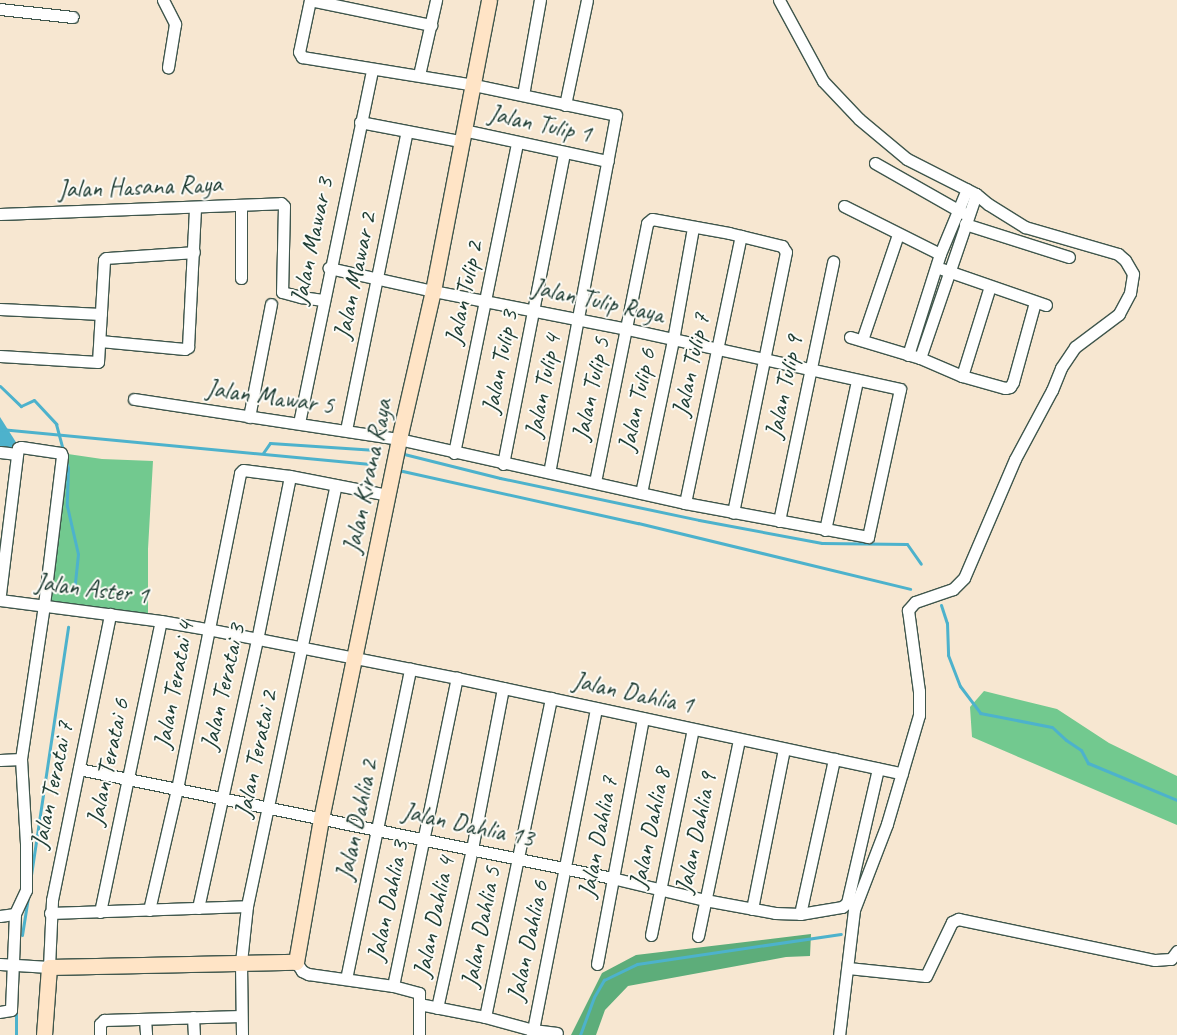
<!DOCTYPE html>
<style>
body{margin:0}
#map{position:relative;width:1177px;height:1035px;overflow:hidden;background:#f7e7d1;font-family:Caveat,sans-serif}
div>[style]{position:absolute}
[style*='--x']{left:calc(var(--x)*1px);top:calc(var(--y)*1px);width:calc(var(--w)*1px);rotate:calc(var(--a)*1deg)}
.green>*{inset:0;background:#72c98f}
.forest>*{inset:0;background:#5dad7a}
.water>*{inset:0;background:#4db2cc}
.stream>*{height:3px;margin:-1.5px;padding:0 1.5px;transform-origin:1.5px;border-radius:1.5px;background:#4db2cc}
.roads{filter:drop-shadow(1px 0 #3f564c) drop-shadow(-1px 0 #3f564c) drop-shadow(0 1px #3f564c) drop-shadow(0 -1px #3f564c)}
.street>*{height:11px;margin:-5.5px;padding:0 5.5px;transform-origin:5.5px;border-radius:5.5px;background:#fff}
.secondary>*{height:15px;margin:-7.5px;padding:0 7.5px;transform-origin:7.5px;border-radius:7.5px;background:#ffe4c6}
span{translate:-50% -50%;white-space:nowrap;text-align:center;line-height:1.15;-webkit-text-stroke:4px #fdfcf7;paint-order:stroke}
.street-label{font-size:25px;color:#1f3d34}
</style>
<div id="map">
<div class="green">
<i style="clip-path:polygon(61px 453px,102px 459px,153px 461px,148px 549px,148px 619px,44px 605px)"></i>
<i style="clip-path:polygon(984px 691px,1057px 709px,1109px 743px,1177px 776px,1177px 825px,972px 737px,970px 707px)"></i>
</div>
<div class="forest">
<i style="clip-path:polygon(811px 934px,810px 956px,786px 957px,628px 986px,605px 1010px,596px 1035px,571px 1035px,602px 973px,636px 955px)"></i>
</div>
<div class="water">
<i style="clip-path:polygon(0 417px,19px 447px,0 452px)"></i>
</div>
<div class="stream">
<i style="--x:0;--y:386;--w:29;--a:44"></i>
<i style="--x:21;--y:406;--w:14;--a:-25"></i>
<i style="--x:34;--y:400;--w:33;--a:47"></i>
<i style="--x:56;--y:424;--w:27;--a:75"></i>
<i style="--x:0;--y:429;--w:369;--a:5.4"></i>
<i style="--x:263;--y:453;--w:12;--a:-55"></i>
<i style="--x:270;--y:443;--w:106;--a:3.8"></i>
<i style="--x:404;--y:454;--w:99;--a:14"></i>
<i style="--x:500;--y:478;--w:203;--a:11.9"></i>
<i style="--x:699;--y:520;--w:125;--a:10.6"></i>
<i style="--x:822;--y:543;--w:85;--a:0.7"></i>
<i style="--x:907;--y:544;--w:24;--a:55"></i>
<i style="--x:66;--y:461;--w:7;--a:74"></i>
<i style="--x:68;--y:468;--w:38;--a:92"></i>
<i style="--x:67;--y:506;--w:49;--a:77.1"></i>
<i style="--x:78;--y:554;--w:30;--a:96"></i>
<i style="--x:398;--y:470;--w:246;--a:12.5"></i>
<i style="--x:638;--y:523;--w:280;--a:13.6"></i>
<i style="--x:941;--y:605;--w:19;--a:72"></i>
<i style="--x:947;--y:623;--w:32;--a:88"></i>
<i style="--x:948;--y:655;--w:33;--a:69"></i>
<i style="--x:960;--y:686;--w:34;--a:53"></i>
<i style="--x:980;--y:713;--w:73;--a:11"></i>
<i style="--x:1052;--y:727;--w:19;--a:43"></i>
<i style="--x:1066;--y:740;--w:18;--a:34"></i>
<i style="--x:1081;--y:750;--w:15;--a:62"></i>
<i style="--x:1088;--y:763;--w:96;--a:22.6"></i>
<i style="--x:31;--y:875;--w:251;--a:-81.5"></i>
<i style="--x:22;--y:935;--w:37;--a:-81"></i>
<i style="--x:16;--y:1035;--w:27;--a:-90"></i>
<i style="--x:580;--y:1035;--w:40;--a:-69.8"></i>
<i style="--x:594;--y:997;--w:20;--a:-60"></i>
<i style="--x:604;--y:980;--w:37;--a:-26"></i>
<i style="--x:637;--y:964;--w:206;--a:-8.4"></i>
</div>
<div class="roads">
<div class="street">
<i style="--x:163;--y:0;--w:27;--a:63"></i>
<i style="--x:175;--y:24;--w:44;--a:99.2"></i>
<i style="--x:310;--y:0;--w:53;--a:101.9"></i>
<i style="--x:299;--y:52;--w:6;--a:59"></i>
<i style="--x:302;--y:57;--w:174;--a:9.2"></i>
<i style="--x:474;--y:85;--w:145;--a:11.9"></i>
<i style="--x:616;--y:115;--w:363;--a:100.6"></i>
<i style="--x:310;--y:0;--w:124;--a:11.7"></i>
<i style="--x:779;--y:0;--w:92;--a:61.5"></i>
<i style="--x:823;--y:81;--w:52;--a:46.5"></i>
<i style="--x:859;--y:119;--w:62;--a:39.8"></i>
<i style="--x:907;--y:159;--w:77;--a:26.9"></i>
<i style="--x:976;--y:194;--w:16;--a:40"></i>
<i style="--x:988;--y:204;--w:44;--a:31.9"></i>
<i style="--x:1025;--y:227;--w:97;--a:16.2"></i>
<i style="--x:1118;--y:254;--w:9;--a:41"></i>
<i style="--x:1125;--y:260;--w:16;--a:60"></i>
<i style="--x:1133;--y:274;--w:19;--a:99"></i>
<i style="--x:1130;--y:293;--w:24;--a:118"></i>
<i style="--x:1119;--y:314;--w:55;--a:143.1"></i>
<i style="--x:1075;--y:347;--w:25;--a:124"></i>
<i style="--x:1061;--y:368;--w:24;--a:112"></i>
<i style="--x:1052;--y:390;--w:78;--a:118.2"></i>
<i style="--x:1015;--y:459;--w:129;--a:113.2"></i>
<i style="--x:964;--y:578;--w:16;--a:135"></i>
<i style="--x:953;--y:589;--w:40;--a:161.1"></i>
<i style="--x:915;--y:602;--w:11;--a:131"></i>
<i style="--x:908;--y:610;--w:82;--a:82.3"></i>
<i style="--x:919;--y:691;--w:24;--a:90"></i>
<i style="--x:919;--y:715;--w:114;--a:106.4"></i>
<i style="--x:887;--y:824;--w:92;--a:111"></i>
<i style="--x:854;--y:910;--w:126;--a:96.8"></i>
<i style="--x:0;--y:9;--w:73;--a:6.3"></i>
<i style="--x:419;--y:75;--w:77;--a:-77.2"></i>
<i style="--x:523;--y:95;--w:97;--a:-79.9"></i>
<i style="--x:565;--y:105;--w:107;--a:-78.2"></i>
<i style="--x:360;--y:122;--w:102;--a:10.8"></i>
<i style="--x:463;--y:130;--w:148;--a:12.1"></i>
<i style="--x:875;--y:163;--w:101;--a:29.6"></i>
<i style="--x:844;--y:206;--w:107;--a:26.6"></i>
<i style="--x:0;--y:214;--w:281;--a:-2.2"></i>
<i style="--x:281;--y:203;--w:4;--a:45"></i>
<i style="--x:284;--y:206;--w:86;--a:91.3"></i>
<i style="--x:282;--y:292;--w:20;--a:15"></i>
<i style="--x:301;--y:297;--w:22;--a:8"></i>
<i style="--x:965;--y:224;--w:109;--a:17.6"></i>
<i style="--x:942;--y:269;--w:110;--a:19.1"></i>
<i style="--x:241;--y:278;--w:72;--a:-90"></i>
<i style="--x:0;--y:309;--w:101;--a:2.8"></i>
<i style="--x:850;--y:337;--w:73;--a:16.7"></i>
<i style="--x:920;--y:358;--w:46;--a:23.2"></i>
<i style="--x:962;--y:376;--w:45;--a:15.6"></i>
<i style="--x:1005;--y:388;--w:5;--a:-11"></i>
<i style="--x:1010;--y:387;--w:6;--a:-59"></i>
<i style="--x:1013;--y:382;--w:83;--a:-74.6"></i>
<i style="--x:862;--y:340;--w:112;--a:-71.2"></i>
<i style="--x:100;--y:341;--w:85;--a:5.4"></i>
<i style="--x:185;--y:349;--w:4;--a:-34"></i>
<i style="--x:188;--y:347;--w:139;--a:-87.1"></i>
<i style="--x:908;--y:355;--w:106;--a:-72.4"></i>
<i style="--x:940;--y:254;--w:70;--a:-67.4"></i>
<i style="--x:0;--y:356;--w:98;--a:3.5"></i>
<i style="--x:98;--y:362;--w:102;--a:-86.6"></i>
<i style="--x:104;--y:260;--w:3;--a:-45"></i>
<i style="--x:106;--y:258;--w:88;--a:-3.9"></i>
<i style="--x:920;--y:358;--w:173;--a:-71.1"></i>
<i style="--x:962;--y:376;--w:94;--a:-72.7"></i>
<i style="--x:134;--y:399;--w:268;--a:8.6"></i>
<i style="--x:399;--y:439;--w:293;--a:12.6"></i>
<i style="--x:685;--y:503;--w:186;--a:10.5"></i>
<i style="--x:868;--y:537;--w:151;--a:-77.8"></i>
<i style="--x:900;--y:389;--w:280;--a:-167.6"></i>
<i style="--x:627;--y:329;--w:198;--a:-168.9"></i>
<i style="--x:433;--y:291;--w:107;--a:-167.5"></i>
<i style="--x:249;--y:417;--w:115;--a:-79"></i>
<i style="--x:299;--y:423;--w:361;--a:-78.3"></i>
<i style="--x:346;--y:430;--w:305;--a:-78.5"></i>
<i style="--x:0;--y:452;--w:17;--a:7"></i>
<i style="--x:454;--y:453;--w:317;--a:-78.5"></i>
<i style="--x:503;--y:464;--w:318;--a:-78.9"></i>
<i style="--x:595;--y:482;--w:264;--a:-78.6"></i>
<i style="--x:647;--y:223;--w:6;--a:-39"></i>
<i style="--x:652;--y:219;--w:78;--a:10.3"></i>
<i style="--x:729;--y:233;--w:55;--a:13.8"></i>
<i style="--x:782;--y:246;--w:7;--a:56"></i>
<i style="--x:786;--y:252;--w:266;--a:101.5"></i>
<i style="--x:641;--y:493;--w:156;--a:-78.2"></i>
<i style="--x:673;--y:340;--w:114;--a:-79.9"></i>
<i style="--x:685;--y:503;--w:273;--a:-78.2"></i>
<i style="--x:779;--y:521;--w:265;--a:-78.2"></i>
<i style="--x:825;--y:530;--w:152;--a:-77.9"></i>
<i style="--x:0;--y:594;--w:147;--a:-83"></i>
<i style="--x:18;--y:448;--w:3;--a:-18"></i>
<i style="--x:21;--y:447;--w:40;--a:8.5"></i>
<i style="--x:61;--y:453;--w:3;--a:72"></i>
<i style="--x:62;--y:456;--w:150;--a:96.9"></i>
<i style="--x:44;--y:605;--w:156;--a:98.5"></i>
<i style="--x:21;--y:759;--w:85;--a:86.6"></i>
<i style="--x:26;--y:844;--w:46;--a:90"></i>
<i style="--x:26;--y:890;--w:26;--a:115"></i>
<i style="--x:15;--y:914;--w:96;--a:92.4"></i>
<i style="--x:11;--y:1010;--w:11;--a:170"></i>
<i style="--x:0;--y:600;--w:162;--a:7.4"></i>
<i style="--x:161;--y:621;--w:47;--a:9.9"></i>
<i style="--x:207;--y:629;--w:255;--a:11.1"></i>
<i style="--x:457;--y:678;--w:455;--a:12.1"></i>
<i style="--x:0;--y:760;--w:21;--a:-3"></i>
<i style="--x:79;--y:769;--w:544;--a:11.56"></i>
<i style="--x:612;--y:878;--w:96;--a:13.3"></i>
<i style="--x:705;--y:900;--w:71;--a:10.5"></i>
<i style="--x:775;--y:913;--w:25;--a:2"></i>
<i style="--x:800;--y:914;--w:43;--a:-9.5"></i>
<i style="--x:842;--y:907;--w:6;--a:-39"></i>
<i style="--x:847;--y:903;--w:138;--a:-77"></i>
<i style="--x:198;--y:908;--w:274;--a:-77.6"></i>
<i style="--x:257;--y:640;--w:167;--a:-78.6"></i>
<i style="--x:752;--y:909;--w:163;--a:-78.7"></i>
<i style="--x:149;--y:910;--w:124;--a:-77"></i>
<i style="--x:177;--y:789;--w:322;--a:-78.7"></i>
<i style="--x:240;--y:473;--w:4;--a:-45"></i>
<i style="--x:243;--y:470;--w:47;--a:7.3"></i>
<i style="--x:290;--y:476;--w:100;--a:11"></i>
<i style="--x:100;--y:912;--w:297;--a:-78.2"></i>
<i style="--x:50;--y:913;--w:197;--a:-2"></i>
<i style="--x:800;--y:914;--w:159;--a:-77.6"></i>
<i style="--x:0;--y:916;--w:15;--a:-8"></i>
<i style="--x:651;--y:935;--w:210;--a:-78.5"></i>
<i style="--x:698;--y:936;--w:201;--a:-78.2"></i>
<i style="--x:296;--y:962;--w:11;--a:56"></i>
<i style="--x:302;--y:971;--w:7;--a:27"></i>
<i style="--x:308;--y:974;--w:86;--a:8"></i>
<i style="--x:393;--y:986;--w:27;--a:15"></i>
<i style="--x:419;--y:993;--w:42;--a:90"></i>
<i style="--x:0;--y:964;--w:49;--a:3.5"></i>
<i style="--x:49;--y:967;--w:67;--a:-87.4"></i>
<i style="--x:52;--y:900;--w:292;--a:-78.5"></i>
<i style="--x:597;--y:964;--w:250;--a:-79.4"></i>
<i style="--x:848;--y:968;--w:78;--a:5.9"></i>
<i style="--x:926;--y:976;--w:60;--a:-64.3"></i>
<i style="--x:952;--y:922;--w:7;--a:-27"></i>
<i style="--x:958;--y:919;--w:201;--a:11.8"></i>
<i style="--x:1155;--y:960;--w:16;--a:-4"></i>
<i style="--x:1171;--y:959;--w:10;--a:-53"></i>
<i style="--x:346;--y:979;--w:317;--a:-78.3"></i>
<i style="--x:393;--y:986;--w:315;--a:-78.3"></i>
<i style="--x:419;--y:1004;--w:67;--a:11.1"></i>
<i style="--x:485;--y:1017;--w:50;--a:15.2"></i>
<i style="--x:533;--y:1030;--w:24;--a:7"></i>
<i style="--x:437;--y:1008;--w:163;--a:-77.6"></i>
<i style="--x:472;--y:849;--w:164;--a:-79.1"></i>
<i style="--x:193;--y:1017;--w:18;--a:87"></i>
<i style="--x:485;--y:1017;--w:326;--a:-78.3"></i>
<i style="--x:145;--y:1019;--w:16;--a:86"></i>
<i style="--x:100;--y:1035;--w:11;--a:-90"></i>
<i style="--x:100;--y:1024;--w:6;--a:-45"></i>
<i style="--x:104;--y:1020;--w:137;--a:-1.7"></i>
<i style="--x:242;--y:1035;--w:73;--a:-90.8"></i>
<i style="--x:241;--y:962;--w:56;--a:-83.9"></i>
<i style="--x:247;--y:906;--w:430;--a:-78.1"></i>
<i style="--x:532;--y:1035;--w:333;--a:-78.9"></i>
</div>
<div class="secondary">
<i style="--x:44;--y:1035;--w:68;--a:-85.8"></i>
<i style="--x:49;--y:967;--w:247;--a:-1.2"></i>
<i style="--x:296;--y:962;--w:145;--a:-80.1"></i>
<i style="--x:321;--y:819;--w:388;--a:-78.4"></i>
<i style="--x:399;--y:439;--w:152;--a:-77.1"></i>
<i style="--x:433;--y:291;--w:296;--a:-79.1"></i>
</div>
</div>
<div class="street-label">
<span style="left:540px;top:124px;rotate:12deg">Jalan Tulip 1</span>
<span style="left:140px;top:187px;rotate:-2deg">Jalan Hasana Raya</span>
<span style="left:312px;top:241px;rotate:-78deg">Jalan Mawar 3</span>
<span style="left:355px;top:276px;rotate:-78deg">Jalan Mawar 2</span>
<span style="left:464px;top:293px;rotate:-78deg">Jalan Tulip 2</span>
<span style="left:598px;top:301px;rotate:12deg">Jalan Tulip Raya</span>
<span style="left:500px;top:362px;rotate:-79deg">Jalan Tulip 3</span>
<span style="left:691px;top:365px;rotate:-78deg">Jalan Tulip 7</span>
<span style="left:543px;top:386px;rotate:-79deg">Jalan Tulip 4</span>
<span style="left:784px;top:387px;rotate:-78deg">Jalan Tulip 9</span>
<span style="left:591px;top:389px;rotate:-78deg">Jalan Tulip 5</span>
<span style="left:270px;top:397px;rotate:8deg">Jalan Mawar 5</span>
<span style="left:637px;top:400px;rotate:-78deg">Jalan Tulip 6</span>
<span style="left:368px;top:476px;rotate:-78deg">Jalan Kirana Raya</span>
<span style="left:92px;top:589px;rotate:7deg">Jalan Aster 1</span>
<span style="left:174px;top:685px;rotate:-79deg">Jalan Teratai 4</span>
<span style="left:223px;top:687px;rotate:-77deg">Jalan Teratai 3</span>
<span style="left:633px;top:693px;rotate:12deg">Jalan Dahlia 1</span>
<span style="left:256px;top:754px;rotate:-78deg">Jalan Teratai 2</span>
<span style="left:108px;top:762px;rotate:-78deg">Jalan Teratai 6</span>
<span style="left:52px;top:785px;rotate:-78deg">Jalan Teratai 7</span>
<span style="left:357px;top:820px;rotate:-78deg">Jalan Dahlia 2</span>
<span style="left:468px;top:825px;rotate:12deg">Jalan Dahlia 13</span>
<span style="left:650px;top:828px;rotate:-78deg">Jalan Dahlia 8</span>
<span style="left:696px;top:833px;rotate:-78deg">Jalan Dahlia 9</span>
<span style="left:598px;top:837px;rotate:-79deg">Jalan Dahlia 7</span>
<span style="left:388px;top:901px;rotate:-78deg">Jalan Dahlia 3</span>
<span style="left:434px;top:917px;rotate:-78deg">Jalan Dahlia 4</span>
<span style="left:481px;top:927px;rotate:-79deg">Jalan Dahlia 5</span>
<span style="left:528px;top:941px;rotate:-78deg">Jalan Dahlia 6</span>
</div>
</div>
